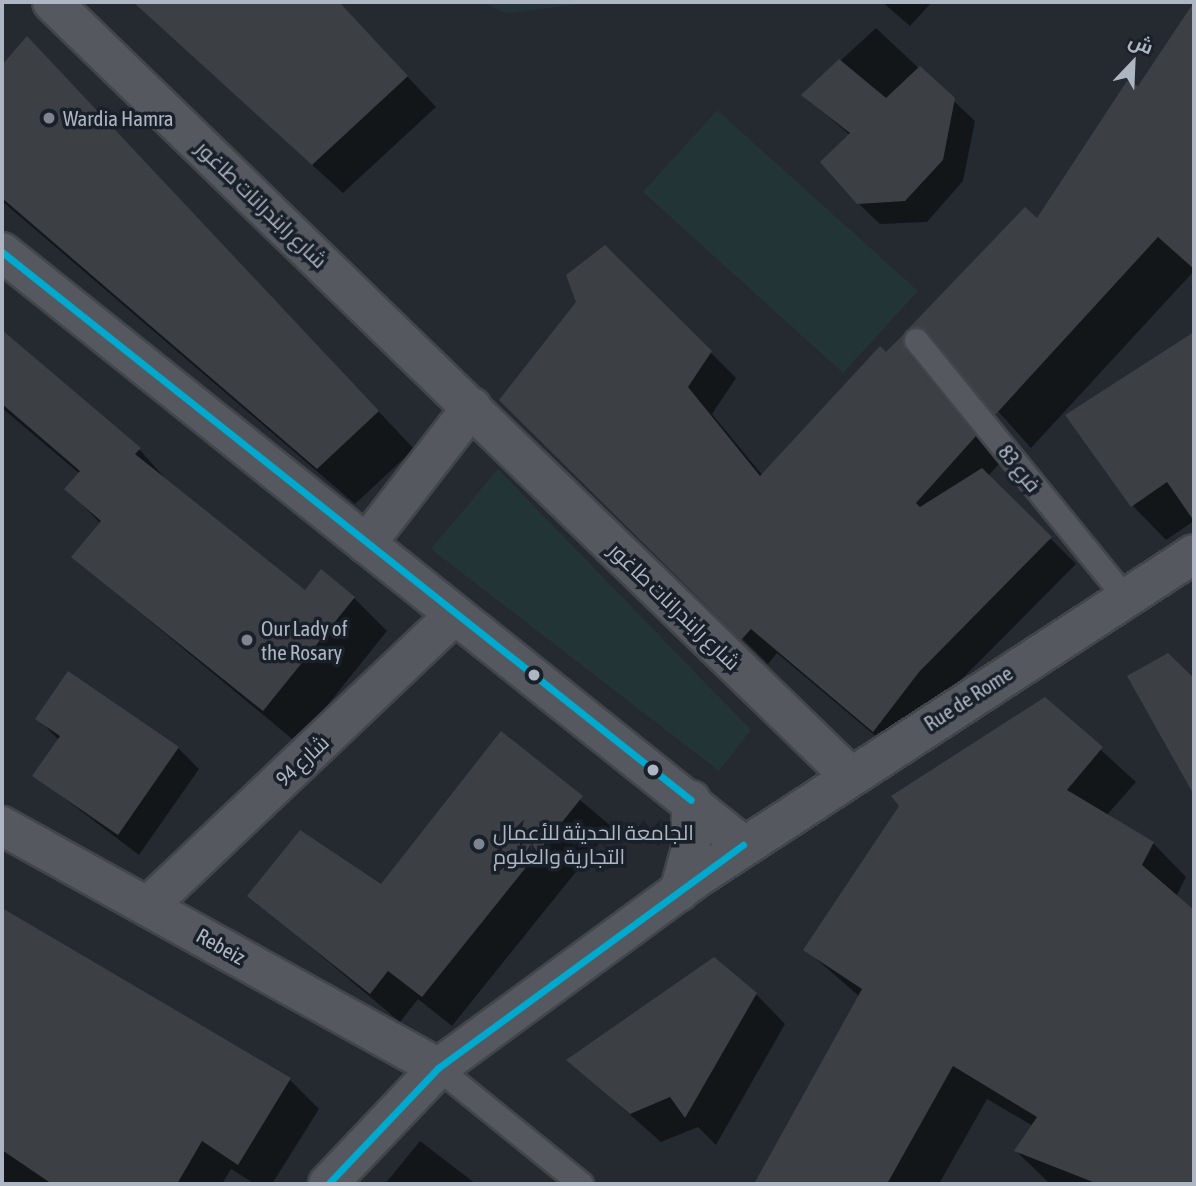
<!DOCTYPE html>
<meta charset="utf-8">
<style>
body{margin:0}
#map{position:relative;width:1196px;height:1186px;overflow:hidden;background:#252a30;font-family:"Asap Condensed",Cairo,sans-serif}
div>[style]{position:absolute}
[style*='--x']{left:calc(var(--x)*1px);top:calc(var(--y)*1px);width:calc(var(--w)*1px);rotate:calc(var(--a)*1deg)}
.green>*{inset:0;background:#233436}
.shadow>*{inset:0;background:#0007}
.building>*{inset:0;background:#3c4045}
.roads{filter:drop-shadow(2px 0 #42464b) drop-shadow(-2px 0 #42464b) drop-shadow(0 2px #42464b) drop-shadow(0 -2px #42464b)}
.service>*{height:23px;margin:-11.5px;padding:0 11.5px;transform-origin:11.5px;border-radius:11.5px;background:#55585f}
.minor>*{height:38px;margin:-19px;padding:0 19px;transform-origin:19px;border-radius:19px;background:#55585f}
.tertiary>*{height:38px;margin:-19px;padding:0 19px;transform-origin:19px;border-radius:19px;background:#55585f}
.bus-1>*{height:7px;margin:-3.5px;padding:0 3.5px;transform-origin:3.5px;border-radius:3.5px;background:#00a9ce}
.dots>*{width:19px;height:19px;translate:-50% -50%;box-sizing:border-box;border:4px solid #19202a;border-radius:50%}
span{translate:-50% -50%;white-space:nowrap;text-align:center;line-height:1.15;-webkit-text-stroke:7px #19202a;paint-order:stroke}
.poi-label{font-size:21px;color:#aeb6c3}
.left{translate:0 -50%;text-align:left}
.street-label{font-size:21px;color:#aeb6c3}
.frame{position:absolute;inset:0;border:4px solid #aeb6c3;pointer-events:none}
.north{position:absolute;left:1098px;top:28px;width:70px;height:70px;-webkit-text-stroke:5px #19202a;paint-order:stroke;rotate:23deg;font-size:19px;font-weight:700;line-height:28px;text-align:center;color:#aeb6c3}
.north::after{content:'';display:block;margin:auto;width:24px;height:32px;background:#aeb6c3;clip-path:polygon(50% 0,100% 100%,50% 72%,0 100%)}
</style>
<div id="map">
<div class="green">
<i style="clip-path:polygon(482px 2px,600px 2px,506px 13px)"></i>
<i style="clip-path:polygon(717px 110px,918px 291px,843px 373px,643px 192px)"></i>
<i style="clip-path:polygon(498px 469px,751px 730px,719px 771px,431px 549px)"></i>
</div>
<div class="shadow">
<i style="clip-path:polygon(133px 2px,337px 2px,436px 107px,343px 193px)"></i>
<i style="clip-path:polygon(882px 2px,932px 2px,910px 26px)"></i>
<i style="clip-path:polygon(1194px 2px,1194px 271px,1031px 448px,956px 364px,945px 362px,911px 328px,1025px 210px,1038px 221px,1139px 88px)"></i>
<i style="clip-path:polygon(876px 28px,975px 121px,963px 181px,927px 222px,880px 224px,858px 203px,850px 135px,803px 95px)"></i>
<i style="clip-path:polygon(27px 38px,414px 449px,355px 504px,2px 201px,2px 68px)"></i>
<i style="clip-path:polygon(605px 247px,736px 378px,712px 414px,763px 476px,905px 335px,929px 360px,930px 376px,1000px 463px,988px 476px,1076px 564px,944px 697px,899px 756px,777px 653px,768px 664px,502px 400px,578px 302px)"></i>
<i style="clip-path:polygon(2px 332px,139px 449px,171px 485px,305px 592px,354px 598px,387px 631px,297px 743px,73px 557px,101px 524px,67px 489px,80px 474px,2px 408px)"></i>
<i style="clip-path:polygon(1194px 334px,1194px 521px,1166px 540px,1132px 505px,1067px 415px)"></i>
<i style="clip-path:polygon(1168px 655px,1194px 681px,1194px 779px,1178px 763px)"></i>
<i style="clip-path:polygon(1045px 699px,1136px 782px,1106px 816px,1153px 843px,1186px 877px,1176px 897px,1194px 913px,1194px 1184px,1050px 1184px,1016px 1151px,1033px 1126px,987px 1099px,939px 1184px,760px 1184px,860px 997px,806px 950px)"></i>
<i style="clip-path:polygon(38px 719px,178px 748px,199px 769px,139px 855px,35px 776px,59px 740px)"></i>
<i style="clip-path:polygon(502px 734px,612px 827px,452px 1026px,418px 999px,400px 1022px,250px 896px,381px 887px)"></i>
<i style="clip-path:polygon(2px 912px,290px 1080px,319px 1109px,272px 1184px,255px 1184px,231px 1169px,222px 1184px,2px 1184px)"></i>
<i style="clip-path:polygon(756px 994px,785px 1024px,716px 1145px,698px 1127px,661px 1142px,568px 1060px)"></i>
<i style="clip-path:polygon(420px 1141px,476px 1184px,385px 1184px)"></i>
</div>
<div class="building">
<i style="clip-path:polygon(133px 2px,339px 2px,408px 76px,312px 165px)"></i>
<i style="clip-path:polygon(1194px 2px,1194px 269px,1158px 237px,995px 415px,927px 331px,909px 328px,1025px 207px,1037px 218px,1127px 81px,1138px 86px)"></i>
<i style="clip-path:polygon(27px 36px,379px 411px,317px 469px,2px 198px,2px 65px)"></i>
<i style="clip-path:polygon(839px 59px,886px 98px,920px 66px,955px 98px,943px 160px,905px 201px,857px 204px,820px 162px,850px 133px,801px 95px)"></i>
<i style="clip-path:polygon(605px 245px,712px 351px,688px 387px,760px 476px,880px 346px,886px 352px,905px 333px,905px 349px,976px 436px,916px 503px,920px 507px,982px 468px,1052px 537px,919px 672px,873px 732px,751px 629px,741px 640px,499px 400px,576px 302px,566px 275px)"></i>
<i style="clip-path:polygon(2px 330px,141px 448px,135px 454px,305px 590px,321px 569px,355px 597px,263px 711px,71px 557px,101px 521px,64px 489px,80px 471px,2px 404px)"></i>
<i style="clip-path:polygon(1194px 332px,1194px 521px,1167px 482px,1131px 507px,1065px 415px)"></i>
<i style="clip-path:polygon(1168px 653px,1194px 678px,1194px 795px,1127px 676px)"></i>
<i style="clip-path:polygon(68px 671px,179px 747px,118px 835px,32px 776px,60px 736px,35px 719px)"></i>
<i style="clip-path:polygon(1045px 697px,1103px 747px,1067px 790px,1154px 842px,1142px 865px,1194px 910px,1194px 1184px,1098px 1184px,1014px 1151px,1037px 1117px,953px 1066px,887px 1184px,754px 1184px,862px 989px,803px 950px,899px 806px,891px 796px)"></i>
<i style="clip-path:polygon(501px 731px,583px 796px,422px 997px,388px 971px,370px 994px,247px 896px,300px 830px,381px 884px)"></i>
<i style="clip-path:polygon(2px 908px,291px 1078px,238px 1165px,202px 1141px,177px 1184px,52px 1184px,2px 1150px)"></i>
<i style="clip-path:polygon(714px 957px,757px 993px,685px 1118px,670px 1097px,630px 1114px,566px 1060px)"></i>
</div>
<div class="roads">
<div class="service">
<i style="--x:916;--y:340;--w:331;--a:50.9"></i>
<i style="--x:438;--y:1068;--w:184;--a:39"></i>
</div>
<div class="minor">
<i style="--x:52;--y:2;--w:1109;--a:44.12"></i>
<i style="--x:366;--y:544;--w:173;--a:-52.3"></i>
<i style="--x:2;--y:826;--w:499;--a:29"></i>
<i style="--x:148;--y:906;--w:423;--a:-43.5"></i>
</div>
<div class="tertiary">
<i style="--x:2;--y:252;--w:949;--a:38.67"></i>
<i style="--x:679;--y:892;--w:45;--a:-74.4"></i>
<i style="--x:691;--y:849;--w:49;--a:-90"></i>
<i style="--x:328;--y:1184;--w:160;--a:-46.5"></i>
<i style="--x:438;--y:1068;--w:326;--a:-36.3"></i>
<i style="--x:701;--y:875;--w:588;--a:-33.07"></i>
</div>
</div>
<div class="bus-1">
<i style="--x:2;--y:252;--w:880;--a:38.5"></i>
<i style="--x:328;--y:1184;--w:160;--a:-46.5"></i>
<i style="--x:438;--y:1068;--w:378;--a:-36.2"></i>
</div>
<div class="dots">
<i style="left:49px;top:118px;background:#7e8590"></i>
<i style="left:247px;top:640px;background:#7e8590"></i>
<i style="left:534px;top:675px;background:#aeb6c3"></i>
<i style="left:653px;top:770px;background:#aeb6c3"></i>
<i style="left:479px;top:844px;background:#7e8590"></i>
</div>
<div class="poi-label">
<span class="left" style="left:63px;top:118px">Wardia Hamra</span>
<span class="left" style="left:261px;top:640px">Our Lady of<br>the Rosary</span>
<span class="left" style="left:493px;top:844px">الجامعة الحديثة للأعمال<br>التجارية والعلوم</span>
</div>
<div class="street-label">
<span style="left:262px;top:204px;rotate:44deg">شارع رابندرانات طاغور</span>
<span style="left:1020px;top:468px;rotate:51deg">فرع 83</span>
<span style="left:675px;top:606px;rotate:44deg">شارع رابندرانات طاغور</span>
<span style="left:968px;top:698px;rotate:-33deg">Rue de Rome</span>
<span style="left:302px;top:760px;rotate:-43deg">شارع 94</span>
<span style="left:221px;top:946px;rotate:29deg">Rebeiz</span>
</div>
<div class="frame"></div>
<div class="north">ش</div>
</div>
